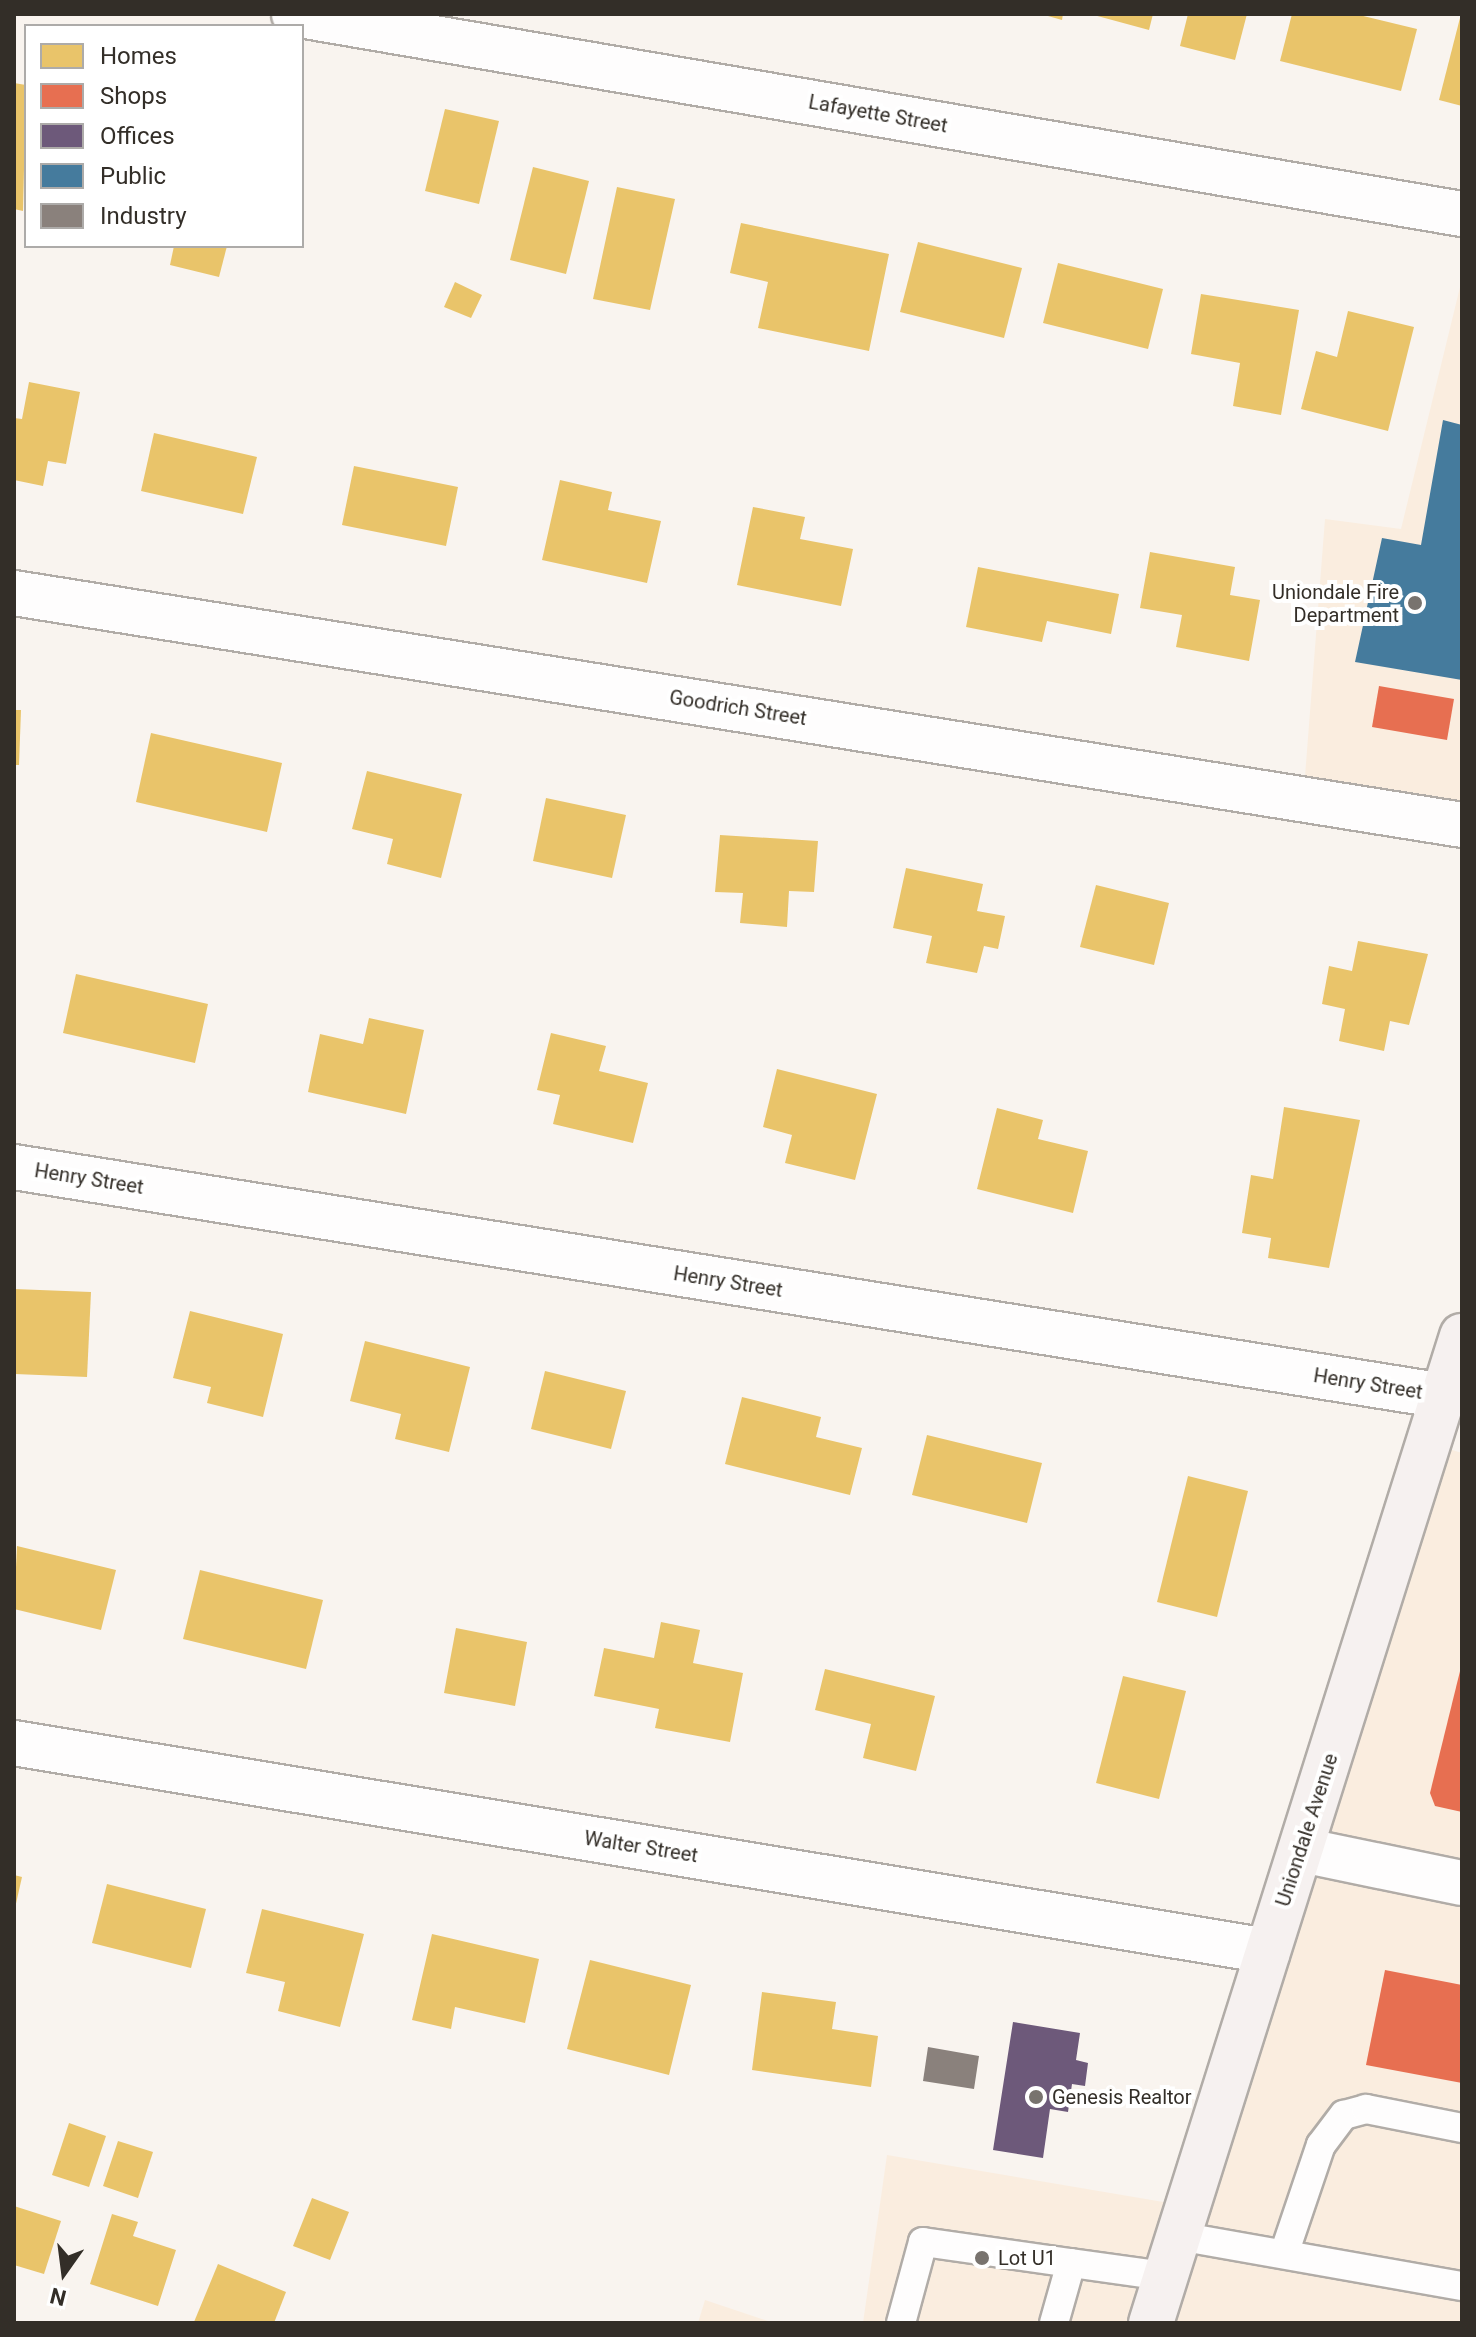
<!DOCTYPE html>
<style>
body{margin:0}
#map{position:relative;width:1476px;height:2337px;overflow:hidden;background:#f9f4ef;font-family:Roboto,sans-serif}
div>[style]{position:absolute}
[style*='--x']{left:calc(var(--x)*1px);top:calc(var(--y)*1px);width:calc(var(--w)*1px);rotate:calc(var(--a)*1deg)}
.built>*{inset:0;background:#faeddf}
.homes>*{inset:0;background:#e9c46a}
.shops>*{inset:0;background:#e76f51}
.offices>*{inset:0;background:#6d597a}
.public>*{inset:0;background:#457b9d}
.industry>*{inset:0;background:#8a817c}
.roads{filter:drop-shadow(2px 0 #b1aca7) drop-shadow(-2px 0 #b1aca7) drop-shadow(0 2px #b1aca7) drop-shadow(0 -2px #b1aca7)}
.lane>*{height:28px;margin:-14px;padding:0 14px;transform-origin:14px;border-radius:14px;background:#fefdfd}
.street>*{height:44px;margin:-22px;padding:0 22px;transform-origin:22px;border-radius:22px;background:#fefdfd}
.secondary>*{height:44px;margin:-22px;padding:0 22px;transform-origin:22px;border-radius:22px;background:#f6f1f0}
.dots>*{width:22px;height:22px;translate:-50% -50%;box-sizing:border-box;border:4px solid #fff;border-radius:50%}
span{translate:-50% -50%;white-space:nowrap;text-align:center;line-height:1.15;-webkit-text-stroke:8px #fff;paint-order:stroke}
.street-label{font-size:20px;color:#332e28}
.poi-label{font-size:20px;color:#332e28}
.right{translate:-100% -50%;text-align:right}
.left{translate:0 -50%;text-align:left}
.frame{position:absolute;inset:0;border:16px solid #332e28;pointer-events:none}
.legend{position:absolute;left:24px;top:24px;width:280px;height:224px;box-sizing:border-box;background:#fff;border:2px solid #adaba9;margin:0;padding:10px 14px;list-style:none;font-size:24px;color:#332e28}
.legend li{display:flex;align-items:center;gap:16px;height:40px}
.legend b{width:40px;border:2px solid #adaba9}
.north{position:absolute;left:24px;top:2233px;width:80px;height:80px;-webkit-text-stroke:6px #fff;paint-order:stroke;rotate:194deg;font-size:22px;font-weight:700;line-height:32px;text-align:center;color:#332e28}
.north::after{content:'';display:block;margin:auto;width:28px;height:36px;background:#332e28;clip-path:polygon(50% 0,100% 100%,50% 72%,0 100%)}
</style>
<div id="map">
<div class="built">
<i style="clip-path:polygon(1462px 279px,1462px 825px,1303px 802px,1325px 519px,1401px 529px)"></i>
<i style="clip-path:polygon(1429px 1443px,1462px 1453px,1462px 2323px,863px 2323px,887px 2155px,1187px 2206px)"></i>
<i style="clip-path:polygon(705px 2300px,774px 2323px,698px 2323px)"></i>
</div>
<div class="homes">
<i style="clip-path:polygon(1041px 14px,1063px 14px,1062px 20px)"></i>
<i style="clip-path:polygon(1090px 14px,1153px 14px,1149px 30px)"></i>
<i style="clip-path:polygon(1188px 14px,1247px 14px,1235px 60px,1180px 46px)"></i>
<i style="clip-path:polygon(1292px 14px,1355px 14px,1417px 29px,1401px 91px,1280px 61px)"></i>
<i style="clip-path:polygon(1461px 14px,1462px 14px,1462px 106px,1439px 100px)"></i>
<i style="clip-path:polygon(14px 83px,26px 85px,23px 211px,14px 209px)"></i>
<i style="clip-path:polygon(445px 109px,499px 121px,479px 204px,425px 191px)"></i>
<i style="clip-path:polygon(533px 167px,589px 181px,566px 274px,510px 260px)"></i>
<i style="clip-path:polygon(617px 187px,675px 199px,650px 310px,593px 299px)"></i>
<i style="clip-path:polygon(741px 223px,889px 254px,869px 351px,758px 328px,768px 282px,730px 273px)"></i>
<i style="clip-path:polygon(918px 242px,1022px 268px,1004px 338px,900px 312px)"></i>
<i style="clip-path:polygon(174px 246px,227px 246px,219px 277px,170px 265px)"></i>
<i style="clip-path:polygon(1058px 263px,1163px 289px,1148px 349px,1043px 323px)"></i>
<i style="clip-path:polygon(455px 282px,482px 295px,471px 318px,444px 307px)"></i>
<i style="clip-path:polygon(1201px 294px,1299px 310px,1281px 415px,1233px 406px,1240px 363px,1191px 354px)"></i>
<i style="clip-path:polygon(1348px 311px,1414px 327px,1388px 431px,1301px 409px,1316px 351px,1337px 357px)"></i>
<i style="clip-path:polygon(29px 382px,80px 392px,66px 464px,48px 461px,43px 486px,14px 480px,14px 418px,22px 419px)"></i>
<i style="clip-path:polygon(154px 433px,257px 457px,243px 514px,141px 491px)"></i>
<i style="clip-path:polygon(354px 466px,458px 487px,446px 546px,342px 525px)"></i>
<i style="clip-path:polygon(560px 480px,612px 492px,608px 510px,661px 521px,647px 583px,542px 560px)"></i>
<i style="clip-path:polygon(753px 507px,805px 517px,800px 539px,853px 549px,841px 606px,737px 585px)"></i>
<i style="clip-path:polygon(1150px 552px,1235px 567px,1230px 595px,1260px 600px,1249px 661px,1176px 647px,1182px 615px,1140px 608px)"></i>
<i style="clip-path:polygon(978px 567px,1119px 594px,1111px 634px,1047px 621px,1042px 642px,966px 627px)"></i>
<i style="clip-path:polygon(14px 710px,21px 710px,19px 765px,14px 765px)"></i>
<i style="clip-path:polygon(151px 733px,282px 763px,267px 832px,136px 802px)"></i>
<i style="clip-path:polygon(367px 771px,462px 794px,441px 878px,387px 864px,393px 839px,352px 829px)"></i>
<i style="clip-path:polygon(546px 798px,626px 815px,612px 878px,533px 861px)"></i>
<i style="clip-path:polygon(720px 835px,818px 841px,814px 892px,789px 891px,787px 927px,740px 923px,743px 893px,715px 892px)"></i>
<i style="clip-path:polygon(906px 868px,983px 884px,977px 911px,1005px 916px,998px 949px,984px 946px,977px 973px,926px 963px,932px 936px,893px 928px)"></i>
<i style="clip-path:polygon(1096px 885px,1169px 903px,1154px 965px,1080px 947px)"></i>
<i style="clip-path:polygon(1358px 941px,1428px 954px,1409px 1025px,1390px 1021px,1384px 1051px,1339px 1041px,1345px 1009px,1322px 1004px,1329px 966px,1352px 971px)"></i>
<i style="clip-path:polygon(76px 974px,208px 1004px,195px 1063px,63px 1033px)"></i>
<i style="clip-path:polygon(369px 1018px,424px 1030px,406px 1114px,308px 1092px,320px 1034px,363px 1044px)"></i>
<i style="clip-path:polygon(551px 1033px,606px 1046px,599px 1071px,648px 1083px,633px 1143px,553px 1124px,560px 1095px,537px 1090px)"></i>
<i style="clip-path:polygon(777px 1069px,877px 1094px,855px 1180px,785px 1163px,792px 1135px,763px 1127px)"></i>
<i style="clip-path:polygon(1284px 1107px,1360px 1120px,1329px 1268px,1268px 1258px,1271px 1238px,1242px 1233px,1251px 1175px,1273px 1179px)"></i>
<i style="clip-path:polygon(997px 1108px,1043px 1120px,1038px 1139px,1088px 1151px,1073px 1213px,977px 1189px)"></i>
<i style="clip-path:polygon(14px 1289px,91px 1292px,87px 1377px,15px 1374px)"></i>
<i style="clip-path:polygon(190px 1311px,283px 1334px,263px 1417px,207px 1403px,211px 1387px,173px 1378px)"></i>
<i style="clip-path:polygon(365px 1341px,470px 1367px,449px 1452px,395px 1439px,401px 1414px,350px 1401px)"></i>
<i style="clip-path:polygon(545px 1371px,626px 1391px,611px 1449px,531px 1429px)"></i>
<i style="clip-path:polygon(742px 1397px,821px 1417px,816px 1437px,862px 1448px,850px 1495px,725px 1464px)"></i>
<i style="clip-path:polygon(927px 1435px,1042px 1463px,1027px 1523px,912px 1495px)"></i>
<i style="clip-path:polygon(1188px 1476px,1248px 1491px,1217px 1617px,1157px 1602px)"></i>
<i style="clip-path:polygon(17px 1546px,116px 1570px,101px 1630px,14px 1609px)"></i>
<i style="clip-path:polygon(200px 1570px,323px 1600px,306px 1669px,183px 1639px)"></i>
<i style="clip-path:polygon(661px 1622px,700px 1630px,693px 1663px,743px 1673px,730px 1742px,655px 1728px,659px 1709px,594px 1696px,604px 1648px,654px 1658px)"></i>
<i style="clip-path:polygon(456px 1628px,527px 1642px,515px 1706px,444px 1693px)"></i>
<i style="clip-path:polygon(825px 1669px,935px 1696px,916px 1771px,863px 1758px,871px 1724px,815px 1710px)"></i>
<i style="clip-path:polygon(1123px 1676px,1186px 1691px,1159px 1799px,1096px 1783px)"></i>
<i style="clip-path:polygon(14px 1875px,22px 1877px,15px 1908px,14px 1908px)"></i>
<i style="clip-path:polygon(107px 1884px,206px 1909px,191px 1968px,92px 1943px)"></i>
<i style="clip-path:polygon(262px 1909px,364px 1934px,340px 2027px,278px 2011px,285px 1982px,246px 1973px)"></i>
<i style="clip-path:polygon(432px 1934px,539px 1959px,525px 2023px,455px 2007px,451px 2029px,412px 2020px)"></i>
<i style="clip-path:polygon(590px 1960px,691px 1985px,669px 2075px,567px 2049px)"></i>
<i style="clip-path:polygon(762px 1992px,836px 2002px,832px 2029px,878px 2036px,871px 2087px,752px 2070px)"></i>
<i style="clip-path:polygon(69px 2123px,106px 2136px,89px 2187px,52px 2175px)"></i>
<i style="clip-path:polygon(118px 2141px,153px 2152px,138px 2198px,103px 2186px)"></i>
<i style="clip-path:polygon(312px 2198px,349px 2212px,330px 2260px,293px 2246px)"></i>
<i style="clip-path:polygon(14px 2206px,61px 2221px,44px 2274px,14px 2265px)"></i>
<i style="clip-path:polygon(112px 2214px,138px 2222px,133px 2236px,176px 2250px,158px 2306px,90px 2284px)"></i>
<i style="clip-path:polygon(218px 2264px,286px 2292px,274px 2323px,194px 2322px)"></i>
</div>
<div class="shops">
<i style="clip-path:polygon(1379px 686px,1454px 699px,1447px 740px,1372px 727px)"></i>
<i style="clip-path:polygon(1462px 1663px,1462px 1812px,1435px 1806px,1430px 1793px)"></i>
<i style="clip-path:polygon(1385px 1970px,1462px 1985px,1462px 2083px,1366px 2065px)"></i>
</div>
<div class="offices">
<i style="clip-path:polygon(1013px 2022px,1080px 2033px,1076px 2060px,1088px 2063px,1085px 2086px,1072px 2084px,1068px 2112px,1050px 2109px,1043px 2158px,993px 2150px)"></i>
</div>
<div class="public">
<i style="clip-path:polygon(1443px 420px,1462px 425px,1462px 680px,1355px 662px,1382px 538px,1421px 545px)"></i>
</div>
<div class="industry">
<i style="clip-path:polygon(928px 2047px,979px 2056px,974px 2089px,923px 2081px)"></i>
</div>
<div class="roads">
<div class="lane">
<i style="--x:1178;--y:2236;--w:288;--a:10"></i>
<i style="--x:1284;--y:2254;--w:115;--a:-71.3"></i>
<i style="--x:1321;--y:2145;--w:38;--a:-53"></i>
<i style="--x:1344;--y:2115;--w:23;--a:-15"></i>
<i style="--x:1366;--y:2109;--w:98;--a:11.2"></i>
<i style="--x:901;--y:2323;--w:84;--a:-74.8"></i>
<i style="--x:923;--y:2242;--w:149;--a:8.1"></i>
<i style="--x:1054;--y:2323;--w:62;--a:-74.2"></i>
<i style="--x:1071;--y:2263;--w:95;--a:7.9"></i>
</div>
<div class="street">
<i style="--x:294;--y:14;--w:1185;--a:9.72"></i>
<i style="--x:14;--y:593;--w:1466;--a:9.1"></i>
<i style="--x:14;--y:1167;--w:1447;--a:9.1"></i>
<i style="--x:14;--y:1743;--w:1271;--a:9.42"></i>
<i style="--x:1302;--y:1850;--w:163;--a:11.7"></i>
</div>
<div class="secondary">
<i style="--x:1151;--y:2323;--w:1035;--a:-72.51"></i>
</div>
</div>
<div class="dots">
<i style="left:1415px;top:603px;background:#78736e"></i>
<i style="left:1036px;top:2097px;background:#78736e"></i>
<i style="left:982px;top:2258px;background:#78736e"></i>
</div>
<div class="street-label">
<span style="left:878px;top:114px;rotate:10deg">Lafayette Street</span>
<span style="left:738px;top:708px;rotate:9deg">Goodrich Street</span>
<span style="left:89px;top:1179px;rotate:9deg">Henry Street</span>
<span style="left:728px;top:1282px;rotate:9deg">Henry Street</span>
<span style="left:1368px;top:1384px;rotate:9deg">Henry Street</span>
<span style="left:1307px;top:1830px;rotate:-72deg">Uniondale Avenue</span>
<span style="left:641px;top:1847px;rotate:9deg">Walter Street</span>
</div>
<div class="poi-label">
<span class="right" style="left:1399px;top:604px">Uniondale Fire<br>Department</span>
<span class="left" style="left:1052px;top:2097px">Genesis Realtor</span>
<span class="left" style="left:998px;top:2258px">Lot U1</span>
</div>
<div class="frame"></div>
<ul class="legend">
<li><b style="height:22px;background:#e9c46a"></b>Homes</li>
<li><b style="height:22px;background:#e76f51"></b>Shops</li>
<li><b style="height:22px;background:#6d597a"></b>Offices</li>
<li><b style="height:22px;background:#457b9d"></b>Public</li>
<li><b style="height:22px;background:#8a817c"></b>Industry</li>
</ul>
<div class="north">N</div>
</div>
